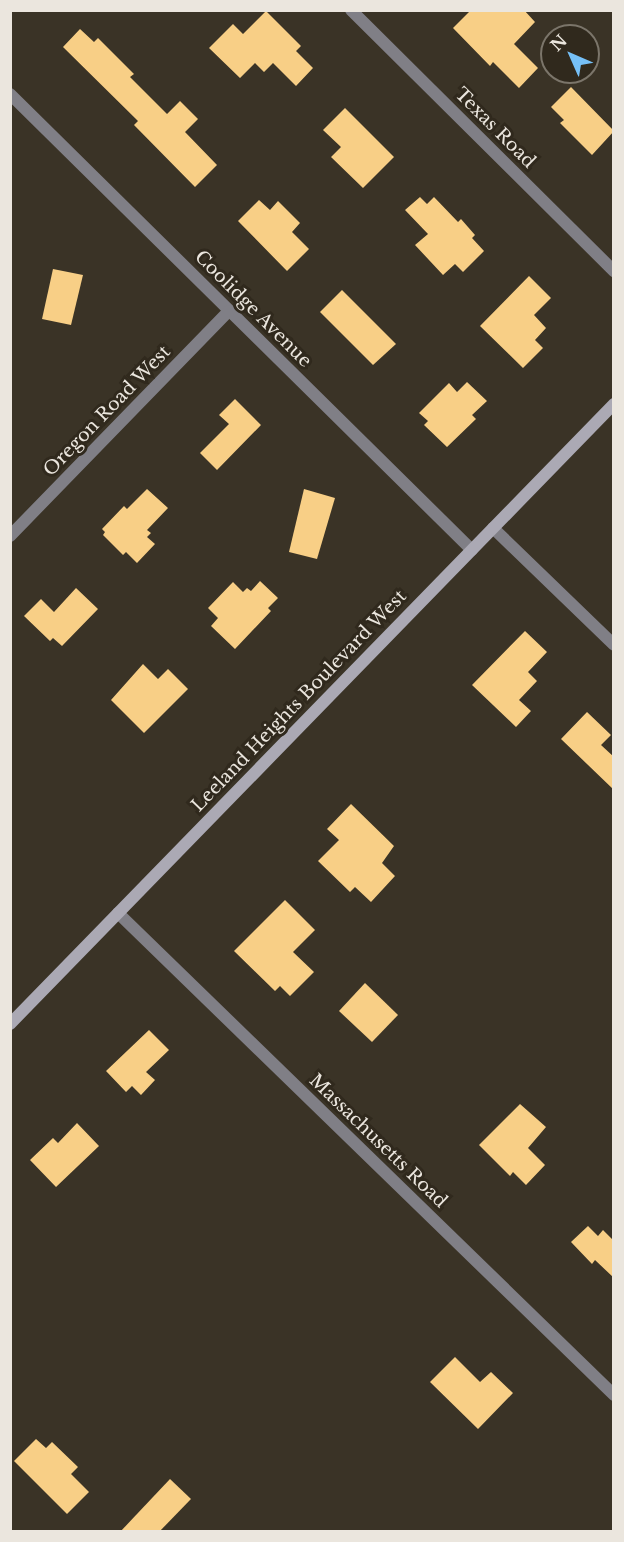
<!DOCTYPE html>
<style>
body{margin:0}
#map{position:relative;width:624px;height:1542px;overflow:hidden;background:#3a3326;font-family:"Libre Baskerville",serif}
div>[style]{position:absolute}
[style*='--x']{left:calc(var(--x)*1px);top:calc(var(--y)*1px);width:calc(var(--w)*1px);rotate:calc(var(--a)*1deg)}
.building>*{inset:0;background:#f8cf86}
.minor>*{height:12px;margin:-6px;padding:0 6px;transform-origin:6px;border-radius:6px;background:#807f86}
.secondary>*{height:12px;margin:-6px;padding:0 6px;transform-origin:6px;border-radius:6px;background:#aba9b4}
span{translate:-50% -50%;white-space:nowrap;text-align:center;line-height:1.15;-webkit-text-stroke:6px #30291d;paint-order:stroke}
.street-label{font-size:18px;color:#ebe6de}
.frame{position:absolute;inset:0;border:12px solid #ebe6de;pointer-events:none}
.north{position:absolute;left:540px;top:24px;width:60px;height:60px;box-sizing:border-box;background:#30291d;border:2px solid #7b756a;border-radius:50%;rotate:315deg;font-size:16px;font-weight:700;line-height:24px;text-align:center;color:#ebe6de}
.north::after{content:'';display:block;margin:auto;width:21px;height:27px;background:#76c0f7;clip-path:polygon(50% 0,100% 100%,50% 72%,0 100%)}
</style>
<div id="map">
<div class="building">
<i style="clip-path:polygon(471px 10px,524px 10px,535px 22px,514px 44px,538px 68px,519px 88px,493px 62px,490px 66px,453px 28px)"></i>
<i style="clip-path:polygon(266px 11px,301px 46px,296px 51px,313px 68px,296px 86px,273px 63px,264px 72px,255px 63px,240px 78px,209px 48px,233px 24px,243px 34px)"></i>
<i style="clip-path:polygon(80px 29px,94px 42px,98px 38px,134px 74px,130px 77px,167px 114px,180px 101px,198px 119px,185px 132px,217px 165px,195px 187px,134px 125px,138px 121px,63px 47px)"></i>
<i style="clip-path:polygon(571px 87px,614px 131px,592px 155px,560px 123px,564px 120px,551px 107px)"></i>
<i style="clip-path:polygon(345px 108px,394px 157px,363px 188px,331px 157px,341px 147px,323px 130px)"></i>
<i style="clip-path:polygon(420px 197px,427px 204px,434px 197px,458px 222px,461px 219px,475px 235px,472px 238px,484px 251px,463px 272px,455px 264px,443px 275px,415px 245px,428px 234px,405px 210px)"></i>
<i style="clip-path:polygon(259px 200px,270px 210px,278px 201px,300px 223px,292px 232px,309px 249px,287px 271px,238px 221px)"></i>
<i style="clip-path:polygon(53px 269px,83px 275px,71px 325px,42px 319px)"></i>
<i style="clip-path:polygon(529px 276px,551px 298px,534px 315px,546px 328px,535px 340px,543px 348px,523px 368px,480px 326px)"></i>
<i style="clip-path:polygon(342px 290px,396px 344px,373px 365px,320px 312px)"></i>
<i style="clip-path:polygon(467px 382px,487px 401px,472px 415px,476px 419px,447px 447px,424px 425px,428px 421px,419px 413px,449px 383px,457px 392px)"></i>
<i style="clip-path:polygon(235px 399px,261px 425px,217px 470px,200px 453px,229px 424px,219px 415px)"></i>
<i style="clip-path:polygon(147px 489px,168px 508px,147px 530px,151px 533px,147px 537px,155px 544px,137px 563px,126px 552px,123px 555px,103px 535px,105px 532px,102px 529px,124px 506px,127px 509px)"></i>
<i style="clip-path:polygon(304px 489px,335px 498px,317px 559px,289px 552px)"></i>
<i style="clip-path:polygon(260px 581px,278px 598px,268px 608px,271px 611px,235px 649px,211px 626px,218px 618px,208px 608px,233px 582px,243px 592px,247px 588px,251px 591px)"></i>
<i style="clip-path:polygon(76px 588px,98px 609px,62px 646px,53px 638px,50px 641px,24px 616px,41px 599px,54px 612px)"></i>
<i style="clip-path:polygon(525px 631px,547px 652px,528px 672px,537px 681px,519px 700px,531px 711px,516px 727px,472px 685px)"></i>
<i style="clip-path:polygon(143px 664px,158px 679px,168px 669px,188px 689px,144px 733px,111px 700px)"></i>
<i style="clip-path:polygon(587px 712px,611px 735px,601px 745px,614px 757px,614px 790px,561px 739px)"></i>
<i style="clip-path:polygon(351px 804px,394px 846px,382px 863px,395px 876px,371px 902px,355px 887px,350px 892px,318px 861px,339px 840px,327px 829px)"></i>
<i style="clip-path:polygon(285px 900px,315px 930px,293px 952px,314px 972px,290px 996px,280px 986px,275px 991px,234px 951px)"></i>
<i style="clip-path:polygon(365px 983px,398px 1015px,372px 1042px,339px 1011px)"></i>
<i style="clip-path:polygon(149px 1030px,169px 1050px,146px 1072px,155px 1080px,141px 1095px,132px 1086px,126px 1092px,106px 1071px)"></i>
<i style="clip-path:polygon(520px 1104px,546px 1127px,528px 1148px,545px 1165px,526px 1185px,513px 1172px,510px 1176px,479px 1145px)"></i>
<i style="clip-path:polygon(77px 1123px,99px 1146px,56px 1187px,30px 1160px,53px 1138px,58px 1143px)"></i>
<i style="clip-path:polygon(588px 1226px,598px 1236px,603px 1230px,614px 1241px,614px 1278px,595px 1260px,592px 1264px,571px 1242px)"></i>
<i style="clip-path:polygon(455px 1357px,480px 1382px,491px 1372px,513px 1393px,478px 1429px,430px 1382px)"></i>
<i style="clip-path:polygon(36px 1439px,46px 1448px,52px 1442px,78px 1467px,71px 1474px,89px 1492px,67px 1514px,14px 1461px)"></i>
<i style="clip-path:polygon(170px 1479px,191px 1499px,159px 1532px,120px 1532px)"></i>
</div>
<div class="minor">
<i style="--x:351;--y:10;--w:371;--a:44.8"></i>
<i style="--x:10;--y:94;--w:649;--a:44.63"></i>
<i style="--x:493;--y:528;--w:168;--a:44"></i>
<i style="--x:10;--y:536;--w:314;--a:-45.8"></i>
<i style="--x:118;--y:913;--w:692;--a:44.18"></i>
</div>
<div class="secondary">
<i style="--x:10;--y:1024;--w:866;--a:-45.75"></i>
</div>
<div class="street-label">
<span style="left:495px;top:128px;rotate:45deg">Texas Road</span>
<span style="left:253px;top:309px;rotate:45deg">Coolidge Avenue</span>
<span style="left:107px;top:411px;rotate:-46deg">Oregon Road West</span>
<span style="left:299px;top:701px;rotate:-46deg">Leeland Heights Boulevard West</span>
<span style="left:378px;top:1141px;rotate:44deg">Massachusetts Road</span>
</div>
<div class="frame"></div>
<div class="north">N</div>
</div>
